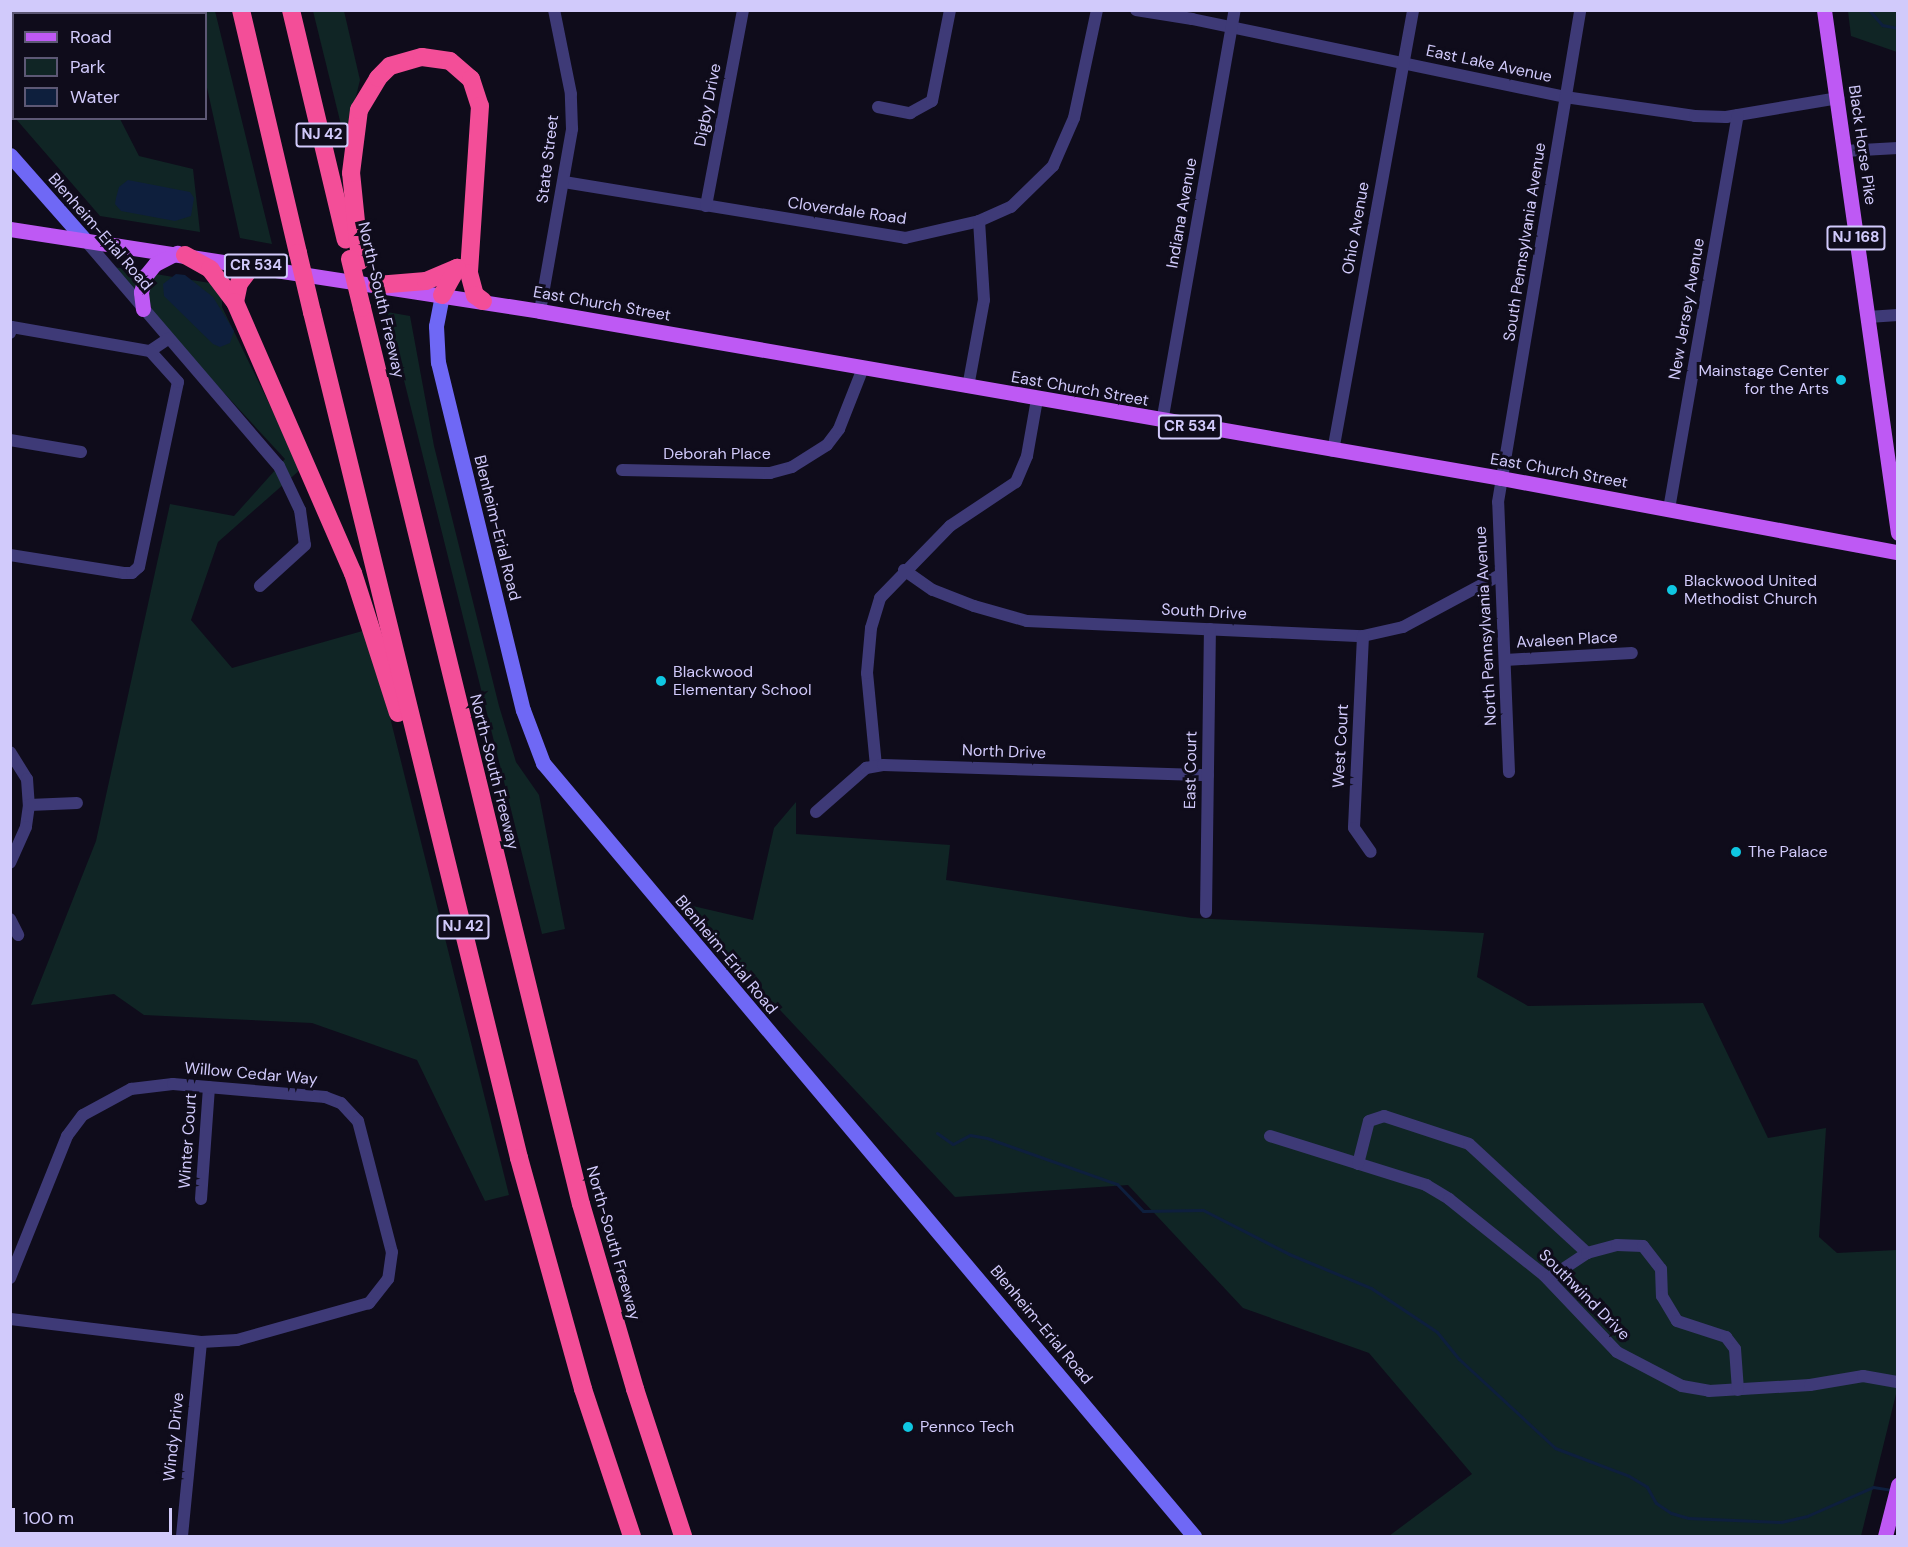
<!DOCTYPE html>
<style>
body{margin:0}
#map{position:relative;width:1908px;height:1547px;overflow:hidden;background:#0f0c1b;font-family:"DM Sans",sans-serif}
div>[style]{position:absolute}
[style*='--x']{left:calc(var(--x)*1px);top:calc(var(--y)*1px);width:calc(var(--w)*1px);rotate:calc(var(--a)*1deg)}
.green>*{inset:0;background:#102525}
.water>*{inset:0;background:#0e1f3d}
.stream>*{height:3px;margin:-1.5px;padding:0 1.5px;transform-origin:1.5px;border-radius:1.5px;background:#0e1f3d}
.minor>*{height:12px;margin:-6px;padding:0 6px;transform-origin:6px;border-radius:6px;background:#3e3a77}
.secondary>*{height:15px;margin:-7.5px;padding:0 7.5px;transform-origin:7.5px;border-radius:7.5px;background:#6f68f5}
.primary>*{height:15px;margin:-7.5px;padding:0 7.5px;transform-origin:7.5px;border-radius:7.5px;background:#be59f4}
.motorway>*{height:18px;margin:-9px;padding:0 9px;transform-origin:9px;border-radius:9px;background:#f34e98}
.motorway-bridge>*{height:18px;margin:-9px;padding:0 9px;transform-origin:9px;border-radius:9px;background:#f34e98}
.dots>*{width:16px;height:16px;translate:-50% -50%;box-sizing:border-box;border:3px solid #0f0c1b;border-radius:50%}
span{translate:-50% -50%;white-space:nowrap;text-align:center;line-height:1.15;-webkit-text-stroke:6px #0f0c1b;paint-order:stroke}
.shield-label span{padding:2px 4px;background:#0f0c1b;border:2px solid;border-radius:4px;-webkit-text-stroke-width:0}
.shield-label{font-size:15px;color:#d1cafb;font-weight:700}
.street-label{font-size:16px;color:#d1cafb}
.poi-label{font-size:16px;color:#d1cafb}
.right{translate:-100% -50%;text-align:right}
.left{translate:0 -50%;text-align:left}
.frame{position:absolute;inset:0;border:12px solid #d1cafb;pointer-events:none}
.legend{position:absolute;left:12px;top:12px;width:195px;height:108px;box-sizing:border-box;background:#0f0c1b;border:2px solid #5d5875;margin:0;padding:8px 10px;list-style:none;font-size:18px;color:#d1cafb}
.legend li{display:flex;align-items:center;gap:12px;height:30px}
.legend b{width:30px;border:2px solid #5d5875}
.scale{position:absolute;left:12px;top:1508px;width:160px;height:27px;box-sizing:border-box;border:3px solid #d1cafb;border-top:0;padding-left:8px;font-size:18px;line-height:21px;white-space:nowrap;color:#d1cafb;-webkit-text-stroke:4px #0f0c1b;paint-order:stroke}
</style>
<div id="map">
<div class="green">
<i style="clip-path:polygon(10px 11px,215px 11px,272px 244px,240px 238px,206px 83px,206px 14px,14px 14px,13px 116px)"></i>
<i style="clip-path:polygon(313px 11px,344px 11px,360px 80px,345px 141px)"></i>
<i style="clip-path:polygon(1848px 11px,1897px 11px,1897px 52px,1851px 36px)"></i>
<i style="clip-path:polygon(16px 119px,120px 119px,139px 156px,193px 169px,200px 232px,100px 216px)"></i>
<i style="clip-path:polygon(107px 266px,222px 285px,222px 307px,301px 469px,218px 542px,191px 620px,232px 668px,366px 630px,367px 625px,509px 1195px,485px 1201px,417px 1060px,312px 1023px,144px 1015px,114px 994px,31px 1005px,96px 841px,170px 504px,234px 516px,285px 459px)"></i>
<i style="clip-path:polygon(387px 312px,410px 316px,434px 446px,499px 706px,516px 762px,539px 795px,565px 929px,542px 934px)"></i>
<i style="clip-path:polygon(796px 802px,796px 834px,950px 845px,946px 880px,1192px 918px,1484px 933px,1477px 977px,1528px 1006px,1703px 1003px,1768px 1138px,1826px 1128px,1819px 1237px,1837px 1253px,1897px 1250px,1897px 1390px,1861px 1536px,1389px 1536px,1472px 1474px,1369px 1353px,1243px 1308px,1128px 1185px,955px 1197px,680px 903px,753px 920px,774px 828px)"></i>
</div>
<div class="water">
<i style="clip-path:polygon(128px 180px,190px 192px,194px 198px,191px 216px,175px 221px,121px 211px,115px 204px,116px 198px,119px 187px)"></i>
<i style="clip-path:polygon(176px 274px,185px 275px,213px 297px,234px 331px,230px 343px,220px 347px,213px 344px,164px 296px,163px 284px)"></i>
</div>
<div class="stream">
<i style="--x:1869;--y:10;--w:20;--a:49"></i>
<i style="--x:1882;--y:25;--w:16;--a:11"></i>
<i style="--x:937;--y:1133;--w:19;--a:35"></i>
<i style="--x:953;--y:1144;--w:19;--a:-28"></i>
<i style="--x:970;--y:1135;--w:17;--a:10"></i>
<i style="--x:987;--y:1138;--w:138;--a:19.5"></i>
<i style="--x:1117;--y:1184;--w:37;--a:46"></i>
<i style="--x:1143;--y:1211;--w:60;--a:-1"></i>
<i style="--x:1203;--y:1210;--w:97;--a:27.1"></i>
<i style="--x:1289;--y:1254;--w:89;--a:22.5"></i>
<i style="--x:1371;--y:1288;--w:79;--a:33.7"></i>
<i style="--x:1437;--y:1332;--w:35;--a:51"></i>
<i style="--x:1459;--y:1359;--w:131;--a:42.8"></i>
<i style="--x:1555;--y:1448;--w:79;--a:20.7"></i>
<i style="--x:1629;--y:1476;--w:21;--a:31"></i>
<i style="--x:1647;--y:1487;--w:18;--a:61"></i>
<i style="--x:1656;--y:1503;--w:18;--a:34"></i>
<i style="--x:1671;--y:1513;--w:18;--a:16"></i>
<i style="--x:1688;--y:1518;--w:93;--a:2.5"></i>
<i style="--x:1781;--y:1522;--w:27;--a:-13"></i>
<i style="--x:1807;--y:1516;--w:72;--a:-23.7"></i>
<i style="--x:1873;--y:1487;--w:20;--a:9"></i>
</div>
<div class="minor">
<i style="--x:1136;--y:10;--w:57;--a:9.1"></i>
<i style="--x:1192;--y:19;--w:381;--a:11.8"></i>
<i style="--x:1565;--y:97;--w:131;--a:8.3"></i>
<i style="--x:1695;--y:116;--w:31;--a:2"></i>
<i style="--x:1726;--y:117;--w:114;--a:-9.6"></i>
<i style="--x:878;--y:107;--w:33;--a:11"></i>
<i style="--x:910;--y:113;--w:25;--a:-29"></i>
<i style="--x:932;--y:101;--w:93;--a:-78.8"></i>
<i style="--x:1844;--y:151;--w:54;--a:-3.2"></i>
<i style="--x:564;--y:182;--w:346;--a:9.3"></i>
<i style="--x:905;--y:238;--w:76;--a:-12.9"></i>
<i style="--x:979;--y:221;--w:35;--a:-24"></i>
<i style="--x:1011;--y:207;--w:59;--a:-44.3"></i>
<i style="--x:1053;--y:166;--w:52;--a:-66.4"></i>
<i style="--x:1074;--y:118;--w:110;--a:-78"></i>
<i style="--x:706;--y:206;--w:199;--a:-79.3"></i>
<i style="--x:85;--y:240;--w:298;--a:49.4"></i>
<i style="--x:279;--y:466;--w:49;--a:64.5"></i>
<i style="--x:300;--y:510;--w:35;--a:82"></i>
<i style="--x:305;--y:545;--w:61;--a:137.7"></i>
<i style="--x:540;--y:311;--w:185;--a:-80"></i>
<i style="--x:572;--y:129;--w:35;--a:-92"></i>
<i style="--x:571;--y:94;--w:86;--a:-101.4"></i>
<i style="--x:1868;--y:317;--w:30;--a:-4"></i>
<i style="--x:10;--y:333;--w:6;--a:-72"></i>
<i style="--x:12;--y:327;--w:140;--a:9.9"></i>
<i style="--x:150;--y:351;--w:22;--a:-34"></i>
<i style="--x:968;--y:387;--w:88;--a:-79.6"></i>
<i style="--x:984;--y:300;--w:79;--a:-93.6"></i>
<i style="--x:1162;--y:422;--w:418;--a:-80"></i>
<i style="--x:10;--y:440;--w:72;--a:9.6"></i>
<i style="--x:1333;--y:451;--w:448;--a:-79.7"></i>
<i style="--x:622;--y:470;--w:148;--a:1.2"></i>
<i style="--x:770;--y:473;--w:23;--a:-15"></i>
<i style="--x:792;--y:467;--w:41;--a:-32.2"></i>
<i style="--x:827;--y:445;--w:20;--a:-53"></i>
<i style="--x:839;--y:429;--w:66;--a:-68.5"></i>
<i style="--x:1669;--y:509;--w:400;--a:-80.1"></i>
<i style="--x:10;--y:555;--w:115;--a:9"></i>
<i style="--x:124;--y:573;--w:8;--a:0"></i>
<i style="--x:132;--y:573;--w:9;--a:-41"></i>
<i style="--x:139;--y:567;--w:189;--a:-78.1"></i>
<i style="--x:178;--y:382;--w:42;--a:-132.1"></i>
<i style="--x:904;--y:570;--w:35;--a:35"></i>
<i style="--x:933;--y:590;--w:44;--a:21.3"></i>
<i style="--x:974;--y:606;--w:55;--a:15.8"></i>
<i style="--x:1027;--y:621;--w:336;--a:2.6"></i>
<i style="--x:1363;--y:636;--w:41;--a:-12.7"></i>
<i style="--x:1403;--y:627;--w:110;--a:-28.2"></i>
<i style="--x:1363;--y:636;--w:192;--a:92.7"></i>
<i style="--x:1354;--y:828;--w:29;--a:55"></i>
<i style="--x:1505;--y:660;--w:127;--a:-3.2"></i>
<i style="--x:10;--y:752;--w:32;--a:58"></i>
<i style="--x:27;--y:779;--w:26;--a:86"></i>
<i style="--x:29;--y:805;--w:22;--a:98"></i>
<i style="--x:26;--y:827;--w:39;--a:114"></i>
<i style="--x:876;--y:766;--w:93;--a:-95.5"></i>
<i style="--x:867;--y:673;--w:45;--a:-84.9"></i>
<i style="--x:871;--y:628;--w:31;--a:-73"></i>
<i style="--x:880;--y:598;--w:100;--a:-45.8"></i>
<i style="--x:950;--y:526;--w:79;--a:-33.7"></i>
<i style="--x:1016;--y:482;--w:28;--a:-67"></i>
<i style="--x:1027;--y:456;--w:58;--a:-80"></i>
<i style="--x:1509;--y:772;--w:270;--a:-92.3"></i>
<i style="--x:1498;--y:502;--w:499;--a:-80.5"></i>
<i style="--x:29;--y:805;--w:48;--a:-2.4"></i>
<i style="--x:816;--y:812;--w:67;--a:-41.3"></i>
<i style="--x:866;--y:768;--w:17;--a:-10"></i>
<i style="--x:883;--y:765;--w:325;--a:1.8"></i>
<i style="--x:1206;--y:912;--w:283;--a:-89.2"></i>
<i style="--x:10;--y:919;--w:18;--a:63"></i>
<i style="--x:1270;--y:1136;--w:164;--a:17.4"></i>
<i style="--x:1426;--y:1185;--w:27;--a:31"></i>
<i style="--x:1449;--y:1199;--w:122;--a:38.7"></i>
<i style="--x:1544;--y:1275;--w:106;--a:46.5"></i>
<i style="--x:1617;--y:1352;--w:73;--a:27.6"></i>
<i style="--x:1682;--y:1386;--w:27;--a:10"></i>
<i style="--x:1709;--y:1391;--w:101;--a:-3.4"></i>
<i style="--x:1810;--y:1385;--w:54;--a:-9.6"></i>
<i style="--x:1863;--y:1376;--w:36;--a:10"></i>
<i style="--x:1358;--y:1164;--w:44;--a:-75.7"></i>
<i style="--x:1369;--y:1121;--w:16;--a:-18"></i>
<i style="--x:1384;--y:1116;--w:89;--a:18.2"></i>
<i style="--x:1469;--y:1144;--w:161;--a:42.7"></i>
<i style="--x:201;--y:1199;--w:112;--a:-85.9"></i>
<i style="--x:10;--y:1278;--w:153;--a:-68.1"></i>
<i style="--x:67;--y:1136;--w:26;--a:-53"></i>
<i style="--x:83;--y:1115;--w:55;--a:-28.4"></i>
<i style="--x:131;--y:1089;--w:42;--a:-6.8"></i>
<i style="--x:173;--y:1084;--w:153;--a:4.9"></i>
<i style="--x:325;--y:1097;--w:17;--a:21"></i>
<i style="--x:341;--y:1103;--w:25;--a:47"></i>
<i style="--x:358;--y:1121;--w:135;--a:75.5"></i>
<i style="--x:392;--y:1252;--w:27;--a:98"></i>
<i style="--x:388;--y:1279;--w:31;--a:128"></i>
<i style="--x:369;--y:1303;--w:137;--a:164.3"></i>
<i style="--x:237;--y:1340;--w:36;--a:177"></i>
<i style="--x:201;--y:1342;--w:192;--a:-173.1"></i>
<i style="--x:1548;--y:1279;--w:47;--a:-33.7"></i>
<i style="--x:1587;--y:1253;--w:31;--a:-15"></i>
<i style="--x:1617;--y:1245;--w:26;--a:2"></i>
<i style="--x:1643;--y:1246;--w:29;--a:52"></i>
<i style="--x:1661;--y:1269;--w:27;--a:88"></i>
<i style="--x:1662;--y:1296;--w:29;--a:59"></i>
<i style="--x:1677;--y:1321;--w:52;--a:18.1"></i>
<i style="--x:1726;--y:1337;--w:15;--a:53"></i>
<i style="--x:1735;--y:1349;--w:41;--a:85.8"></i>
<i style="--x:182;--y:1536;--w:195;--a:-84.4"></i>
</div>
<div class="secondary">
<i style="--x:10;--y:155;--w:113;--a:48.6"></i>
<i style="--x:442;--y:295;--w:32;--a:101"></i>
<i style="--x:436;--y:326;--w:36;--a:87"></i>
<i style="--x:438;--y:362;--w:358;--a:76.3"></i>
<i style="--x:523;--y:710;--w:57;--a:69.3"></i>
<i style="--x:543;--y:763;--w:1011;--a:49.9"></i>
</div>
<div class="primary">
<i style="--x:1824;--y:10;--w:528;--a:81.95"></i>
<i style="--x:10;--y:229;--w:536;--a:8.79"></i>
<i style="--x:540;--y:311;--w:975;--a:9.86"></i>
<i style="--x:1501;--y:478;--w:404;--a:10.6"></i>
<i style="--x:143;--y:309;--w:17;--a:-97"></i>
<i style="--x:141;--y:292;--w:18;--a:-74"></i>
<i style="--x:146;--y:275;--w:14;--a:-51"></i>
<i style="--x:155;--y:264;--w:25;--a:-27"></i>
<i style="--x:1885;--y:1536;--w:53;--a:-75.7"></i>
</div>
<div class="motorway">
<i style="--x:241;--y:10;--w:250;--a:76.8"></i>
<i style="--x:291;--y:10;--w:236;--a:76.6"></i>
<i style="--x:185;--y:255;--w:29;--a:29"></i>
<i style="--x:210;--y:269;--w:41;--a:52.9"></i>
<i style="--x:360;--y:261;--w:88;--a:-95.8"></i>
<i style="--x:351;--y:173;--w:64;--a:-82.8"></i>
<i style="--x:359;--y:110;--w:37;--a:-59"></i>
<i style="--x:378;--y:78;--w:17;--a:-45"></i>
<i style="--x:390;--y:66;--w:33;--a:-16"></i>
<i style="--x:422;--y:57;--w:28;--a:8"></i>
<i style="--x:450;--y:61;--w:28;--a:41"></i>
<i style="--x:471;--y:79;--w:28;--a:72"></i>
<i style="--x:480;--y:106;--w:167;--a:93.8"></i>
<i style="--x:469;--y:273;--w:23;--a:75"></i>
<i style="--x:475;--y:295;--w:10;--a:37"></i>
<i style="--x:252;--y:266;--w:21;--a:127"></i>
<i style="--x:239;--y:283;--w:19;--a:102"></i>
<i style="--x:235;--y:302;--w:296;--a:66.5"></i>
<i style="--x:353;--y:573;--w:147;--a:72.2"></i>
<i style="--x:377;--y:285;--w:49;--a:-4.7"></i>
<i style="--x:426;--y:281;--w:34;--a:-23"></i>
<i style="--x:442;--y:295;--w:31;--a:-61"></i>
<i style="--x:362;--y:308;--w:922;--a:76.27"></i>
<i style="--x:581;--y:1204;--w:193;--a:73.7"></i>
<i style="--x:635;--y:1389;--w:155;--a:71.9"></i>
<i style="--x:312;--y:312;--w:871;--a:76.25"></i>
<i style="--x:519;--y:1158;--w:240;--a:74.5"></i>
<i style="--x:583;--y:1389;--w:155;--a:71.6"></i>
</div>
<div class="motorway-bridge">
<i style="--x:298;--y:253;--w:61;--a:76.7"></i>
<i style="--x:350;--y:259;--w:50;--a:76.2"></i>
</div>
<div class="dots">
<i style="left:1841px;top:380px;background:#0fc7e2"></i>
<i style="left:1672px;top:590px;background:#0fc7e2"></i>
<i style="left:661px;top:681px;background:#0fc7e2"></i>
<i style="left:1736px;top:852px;background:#0fc7e2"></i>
<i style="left:908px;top:1427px;background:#0fc7e2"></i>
</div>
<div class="shield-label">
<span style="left:322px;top:135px">NJ 42</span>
<span style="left:1856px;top:238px">NJ 168</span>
<span style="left:256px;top:266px">CR 534</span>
<span style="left:1190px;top:427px">CR 534</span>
<span style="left:463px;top:927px">NJ 42</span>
</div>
<div class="street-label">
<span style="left:1489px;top:64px;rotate:12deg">East Lake Avenue</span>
<span style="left:708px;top:105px;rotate:-79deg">Digby Drive</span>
<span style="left:1862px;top:145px;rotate:82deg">Black Horse Pike</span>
<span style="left:548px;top:159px;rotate:-83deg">State Street</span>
<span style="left:847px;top:211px;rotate:8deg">Cloverdale Road</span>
<span style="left:1182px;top:213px;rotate:-80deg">Indiana Avenue</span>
<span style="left:1356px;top:228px;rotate:-80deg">Ohio Avenue</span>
<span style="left:100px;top:232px;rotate:49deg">Blenheim-Erial Road</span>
<span style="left:1525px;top:242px;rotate:-81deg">South Pennsylvania Avenue</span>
<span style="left:381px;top:300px;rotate:77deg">North-South Freeway</span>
<span style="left:602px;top:304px;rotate:10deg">East Church Street</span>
<span style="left:1687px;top:309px;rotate:-80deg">New Jersey Avenue</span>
<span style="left:1080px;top:389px;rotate:10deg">East Church Street</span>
<span style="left:717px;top:454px">Deborah Place</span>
<span style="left:1559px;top:471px;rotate:10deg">East Church Street</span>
<span style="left:497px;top:528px;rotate:76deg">Blenheim-Erial Road</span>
<span style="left:1204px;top:612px;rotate:3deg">South Drive</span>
<span style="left:1486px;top:626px;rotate:-93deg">North Pennsylvania Avenue</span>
<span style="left:1567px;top:640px;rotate:-3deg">Avaleen Place</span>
<span style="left:1341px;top:746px;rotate:-87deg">West Court</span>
<span style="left:1004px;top:752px;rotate:2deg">North Drive</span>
<span style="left:1191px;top:770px;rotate:-89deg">East Court</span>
<span style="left:494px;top:772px;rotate:76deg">North-South Freeway</span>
<span style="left:726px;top:955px;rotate:50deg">Blenheim-Erial Road</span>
<span style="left:251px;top:1074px;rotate:5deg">Willow Cedar Way</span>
<span style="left:188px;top:1141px;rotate:-86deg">Winter Court</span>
<span style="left:613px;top:1243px;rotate:74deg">North-South Freeway</span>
<span style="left:1584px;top:1295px;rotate:45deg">Southwind Drive</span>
<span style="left:1041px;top:1325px;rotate:50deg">Blenheim-Erial Road</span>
<span style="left:174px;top:1437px;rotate:-84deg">Windy Drive</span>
</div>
<div class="poi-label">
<span class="right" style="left:1829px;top:380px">Mainstage Center<br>for the Arts</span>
<span class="left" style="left:1684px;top:590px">Blackwood United<br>Methodist Church</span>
<span class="left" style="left:673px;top:681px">Blackwood<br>Elementary School</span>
<span class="left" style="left:1748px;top:852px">The Palace</span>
<span class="left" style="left:920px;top:1427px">Pennco Tech</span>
</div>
<div class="frame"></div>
<ul class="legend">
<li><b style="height:8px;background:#be59f4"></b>Road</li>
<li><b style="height:16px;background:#102525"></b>Park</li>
<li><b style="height:16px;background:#0e1f3d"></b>Water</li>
</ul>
<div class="scale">100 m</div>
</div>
